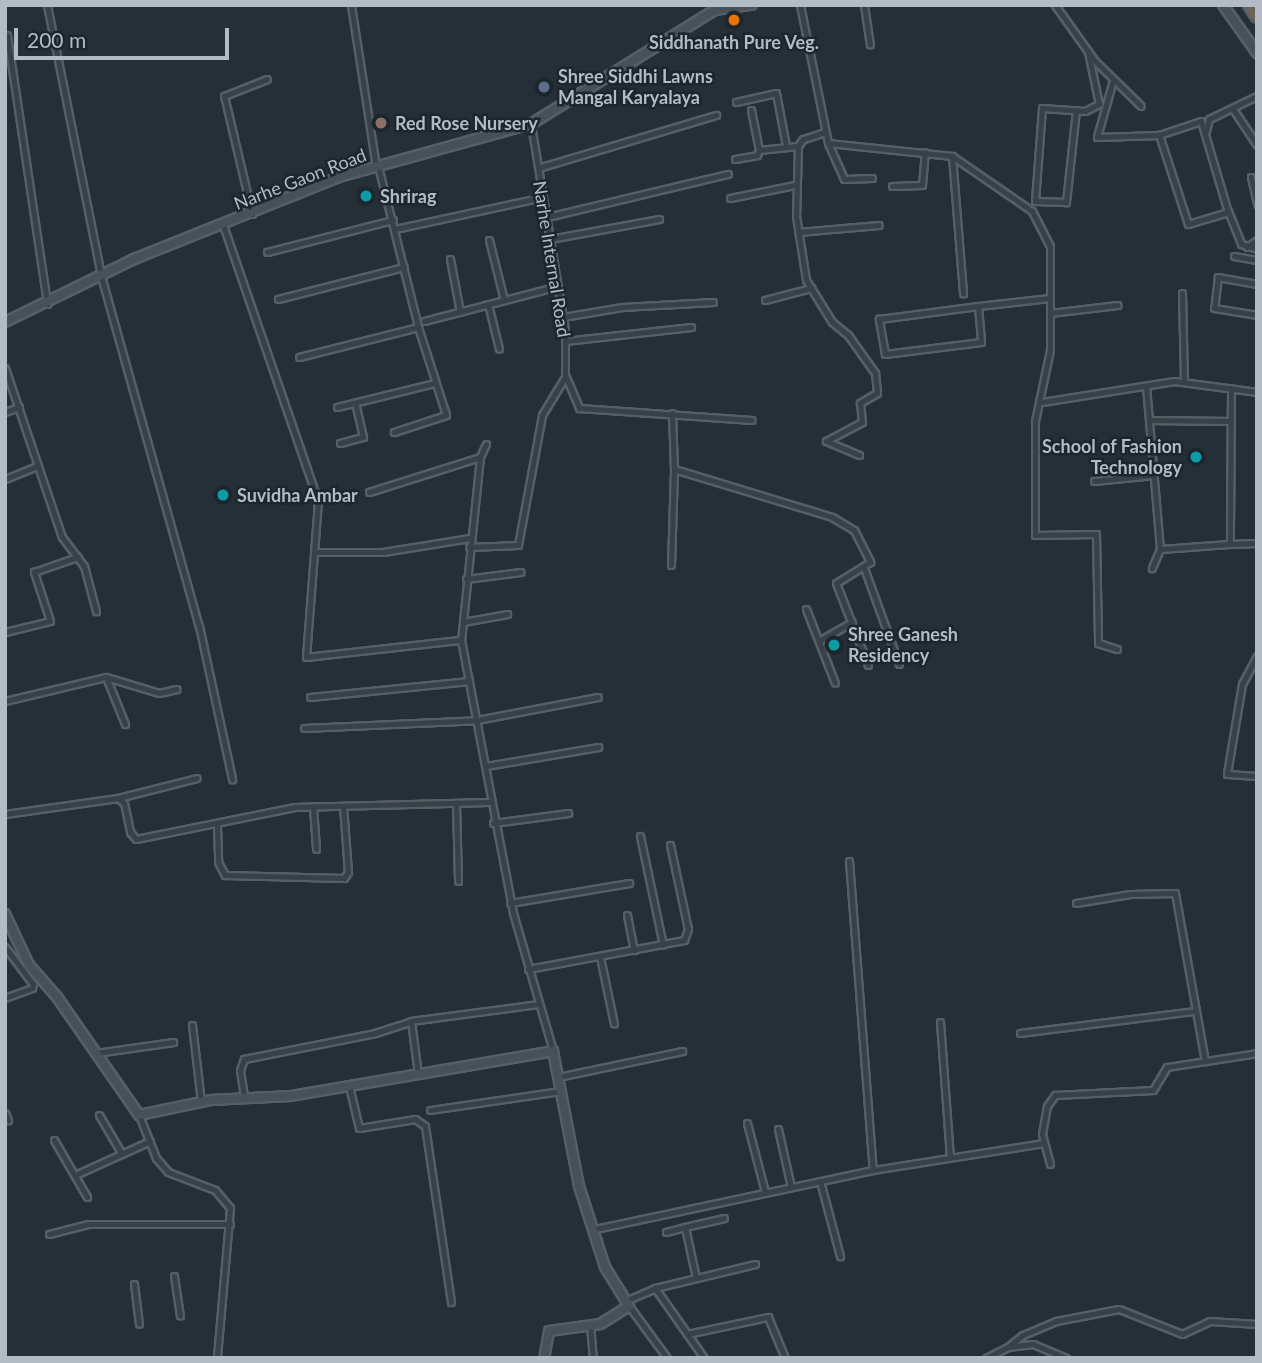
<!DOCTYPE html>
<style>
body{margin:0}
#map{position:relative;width:1262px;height:1363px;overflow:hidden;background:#252f38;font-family:Lato,sans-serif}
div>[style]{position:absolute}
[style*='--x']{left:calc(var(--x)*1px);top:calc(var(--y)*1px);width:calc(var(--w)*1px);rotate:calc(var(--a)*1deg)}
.roads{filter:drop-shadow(2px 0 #565f66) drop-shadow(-2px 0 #565f66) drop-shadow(0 2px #565f66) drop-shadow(0 -2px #565f66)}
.street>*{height:5px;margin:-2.5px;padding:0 2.5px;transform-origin:2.5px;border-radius:2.5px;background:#384148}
.secondary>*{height:8px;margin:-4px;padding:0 4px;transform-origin:4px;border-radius:4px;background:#47505b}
.highway>*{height:10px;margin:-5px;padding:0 5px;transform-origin:5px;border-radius:5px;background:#6d6256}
.dots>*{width:19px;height:19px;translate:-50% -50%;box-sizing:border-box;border:4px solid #1d262d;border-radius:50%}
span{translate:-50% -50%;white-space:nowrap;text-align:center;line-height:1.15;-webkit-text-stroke:5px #1d262d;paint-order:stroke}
.poi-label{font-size:18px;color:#b3bcc4;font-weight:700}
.left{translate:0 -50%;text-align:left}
.right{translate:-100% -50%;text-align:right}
.street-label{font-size:18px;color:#b3bcc4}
.frame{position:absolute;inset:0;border:7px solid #b3bcc4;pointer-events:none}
.scale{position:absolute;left:14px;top:28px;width:215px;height:32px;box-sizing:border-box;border:4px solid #b3bcc4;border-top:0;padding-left:9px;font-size:21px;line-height:24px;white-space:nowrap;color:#b3bcc4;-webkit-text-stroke:5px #1d262d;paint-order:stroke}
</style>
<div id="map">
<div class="roads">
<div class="street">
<i style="--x:47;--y:5;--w:276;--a:78.7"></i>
<i style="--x:101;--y:276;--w:363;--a:74.4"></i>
<i style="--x:199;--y:626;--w:157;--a:77.8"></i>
<i style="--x:351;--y:5;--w:163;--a:81.2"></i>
<i style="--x:800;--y:5;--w:141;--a:78.5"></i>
<i style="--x:828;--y:143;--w:125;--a:6"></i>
<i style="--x:952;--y:156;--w:97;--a:34.5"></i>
<i style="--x:1032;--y:211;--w:39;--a:63"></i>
<i style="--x:1050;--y:246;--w:104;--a:90"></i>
<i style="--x:1050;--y:350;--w:73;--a:101.9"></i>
<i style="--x:1035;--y:421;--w:114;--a:90"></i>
<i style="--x:1035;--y:535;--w:61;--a:-0.9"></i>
<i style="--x:1096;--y:534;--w:109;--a:88.9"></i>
<i style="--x:1098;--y:643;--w:20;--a:18"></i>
<i style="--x:864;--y:5;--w:40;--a:81.5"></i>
<i style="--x:1055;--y:5;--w:69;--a:54.5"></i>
<i style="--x:1095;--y:61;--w:64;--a:44.4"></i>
<i style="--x:7;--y:35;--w:272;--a:81.5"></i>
<i style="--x:1113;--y:80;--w:59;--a:105.7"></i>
<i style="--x:1097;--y:137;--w:62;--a:-1.8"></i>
<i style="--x:736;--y:102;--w:41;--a:-12.7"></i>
<i style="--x:776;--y:93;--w:54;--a:79.3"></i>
<i style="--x:1233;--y:109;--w:43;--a:56.3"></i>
<i style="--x:751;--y:110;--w:41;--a:78.7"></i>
<i style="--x:759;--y:150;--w:39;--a:-6"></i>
<i style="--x:1076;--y:110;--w:93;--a:96.2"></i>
<i style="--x:1066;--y:202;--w:31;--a:-178"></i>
<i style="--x:1035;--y:201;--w:93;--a:-85.7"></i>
<i style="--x:1042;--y:108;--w:43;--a:4"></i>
<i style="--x:1085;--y:111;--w:16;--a:-27"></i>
<i style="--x:1099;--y:104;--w:53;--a:-101.9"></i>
<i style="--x:1201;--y:121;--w:95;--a:73.5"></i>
<i style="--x:1228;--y:212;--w:42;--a:163.3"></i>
<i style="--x:1188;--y:224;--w:94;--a:-108"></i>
<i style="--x:1159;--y:135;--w:44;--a:-18.4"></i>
<i style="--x:1206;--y:131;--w:12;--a:-76"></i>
<i style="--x:1209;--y:119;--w:53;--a:-25.6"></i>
<i style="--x:825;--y:132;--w:23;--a:162"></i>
<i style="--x:803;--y:139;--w:9;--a:126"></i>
<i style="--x:798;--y:146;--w:70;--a:91.6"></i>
<i style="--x:796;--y:216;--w:65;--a:81.1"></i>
<i style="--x:806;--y:280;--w:49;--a:58.2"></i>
<i style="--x:832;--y:322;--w:21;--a:39"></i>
<i style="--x:848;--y:335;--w:47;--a:54.6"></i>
<i style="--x:875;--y:373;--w:20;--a:84"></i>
<i style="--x:877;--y:393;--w:20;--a:150"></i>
<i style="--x:860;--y:403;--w:19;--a:84"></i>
<i style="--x:862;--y:422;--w:41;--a:152.2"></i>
<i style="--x:826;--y:441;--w:36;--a:23"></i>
<i style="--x:828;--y:143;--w:39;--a:66"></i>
<i style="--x:844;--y:179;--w:28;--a:-2"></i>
<i style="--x:952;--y:156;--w:138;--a:85.4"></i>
<i style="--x:735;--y:159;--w:22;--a:-10"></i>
<i style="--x:757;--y:155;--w:5;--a:-68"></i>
<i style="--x:378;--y:166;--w:166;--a:76"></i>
<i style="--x:418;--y:327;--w:92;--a:72.3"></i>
<i style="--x:446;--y:415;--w:55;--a:161.9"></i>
<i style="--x:538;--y:168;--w:186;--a:-16.6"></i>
<i style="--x:1251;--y:177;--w:28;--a:77"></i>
<i style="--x:892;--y:186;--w:30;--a:-2"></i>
<i style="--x:922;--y:185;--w:33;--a:-85"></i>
<i style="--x:730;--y:198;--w:66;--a:-11.3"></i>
<i style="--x:1228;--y:211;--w:35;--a:68"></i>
<i style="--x:1241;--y:244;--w:17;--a:17"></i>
<i style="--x:252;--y:214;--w:121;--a:-103.3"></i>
<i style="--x:224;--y:96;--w:46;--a:-21.6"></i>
<i style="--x:547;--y:217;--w:186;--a:-13.4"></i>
<i style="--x:223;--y:225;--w:292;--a:71"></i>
<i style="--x:318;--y:501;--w:156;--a:94.4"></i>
<i style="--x:306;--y:657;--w:156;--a:-6.3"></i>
<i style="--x:395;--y:229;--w:151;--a:-12.2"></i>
<i style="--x:798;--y:232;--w:81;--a:-4.9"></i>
<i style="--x:550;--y:239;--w:111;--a:-10.4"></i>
<i style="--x:489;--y:240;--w:62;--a:76"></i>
<i style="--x:1247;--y:247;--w:12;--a:-35"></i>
<i style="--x:267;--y:252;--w:130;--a:-14.3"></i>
<i style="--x:1234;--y:256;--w:23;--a:10"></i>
<i style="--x:450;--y:259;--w:54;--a:79.3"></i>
<i style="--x:1257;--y:284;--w:40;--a:-170"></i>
<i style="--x:1218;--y:277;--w:31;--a:97"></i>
<i style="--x:1214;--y:308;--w:44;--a:9.2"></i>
<i style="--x:1182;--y:293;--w:89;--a:88.7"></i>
<i style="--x:278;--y:299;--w:130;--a:-14.3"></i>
<i style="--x:765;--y:300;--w:48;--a:-14.6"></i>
<i style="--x:488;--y:304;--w:46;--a:76.3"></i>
<i style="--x:978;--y:306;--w:36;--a:85"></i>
<i style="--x:981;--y:342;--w:97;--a:172.9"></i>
<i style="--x:885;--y:354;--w:36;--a:-100"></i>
<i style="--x:879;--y:319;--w:100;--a:-7.5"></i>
<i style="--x:978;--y:306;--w:72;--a:-6.3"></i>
<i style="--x:1050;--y:313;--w:68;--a:-6.7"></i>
<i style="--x:563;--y:317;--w:60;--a:-9.6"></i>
<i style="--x:622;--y:307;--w:91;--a:-3.1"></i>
<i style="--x:424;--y:321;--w:138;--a:-14.6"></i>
<i style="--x:565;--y:341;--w:127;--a:-6.3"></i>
<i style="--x:299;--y:357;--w:123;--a:-14.1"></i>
<i style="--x:5;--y:368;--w:178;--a:71.4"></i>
<i style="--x:62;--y:537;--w:36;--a:53"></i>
<i style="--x:84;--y:566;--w:47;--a:75.1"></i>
<i style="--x:566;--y:377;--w:34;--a:67"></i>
<i style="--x:579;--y:408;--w:173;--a:4"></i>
<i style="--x:1146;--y:386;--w:164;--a:85.1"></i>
<i style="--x:1160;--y:549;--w:21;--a:113"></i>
<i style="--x:1231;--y:388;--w:156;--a:90.4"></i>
<i style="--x:1230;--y:544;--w:27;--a:-2"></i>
<i style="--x:1042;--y:402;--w:134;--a:-9"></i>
<i style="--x:1174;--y:381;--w:84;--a:7.5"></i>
<i style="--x:337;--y:407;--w:101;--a:-13.8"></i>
<i style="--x:5;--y:412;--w:15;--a:-20"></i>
<i style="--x:672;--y:413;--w:56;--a:88"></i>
<i style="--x:674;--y:469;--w:165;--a:16.9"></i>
<i style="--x:832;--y:517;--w:26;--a:31"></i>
<i style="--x:854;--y:530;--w:36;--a:63"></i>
<i style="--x:870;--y:562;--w:40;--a:148"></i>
<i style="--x:836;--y:583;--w:88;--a:68.7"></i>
<i style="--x:1149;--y:420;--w:82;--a:0.7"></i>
<i style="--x:340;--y:443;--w:24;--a:-15"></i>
<i style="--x:363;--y:437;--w:35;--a:-103"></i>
<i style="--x:486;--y:444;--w:14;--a:115"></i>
<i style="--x:480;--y:457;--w:184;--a:95.9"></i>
<i style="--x:461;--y:640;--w:278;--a:79.2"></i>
<i style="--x:513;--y:913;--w:144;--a:73.8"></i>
<i style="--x:5;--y:479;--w:35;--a:-22"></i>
<i style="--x:1094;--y:481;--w:60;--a:-5.7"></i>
<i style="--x:369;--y:492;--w:116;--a:-17.5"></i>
<i style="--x:469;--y:547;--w:49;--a:-2.3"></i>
<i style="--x:518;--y:545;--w:132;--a:-79.5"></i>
<i style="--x:542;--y:415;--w:44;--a:-58.8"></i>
<i style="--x:565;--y:377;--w:47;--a:-90"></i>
<i style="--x:565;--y:330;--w:209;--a:-99.4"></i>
<i style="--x:1160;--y:549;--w:70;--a:-4.1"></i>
<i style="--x:317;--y:552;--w:66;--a:0"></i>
<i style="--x:383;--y:552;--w:88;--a:-9.1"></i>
<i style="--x:671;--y:565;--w:96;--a:-88.2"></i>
<i style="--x:864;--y:568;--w:102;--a:70"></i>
<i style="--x:466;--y:579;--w:55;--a:-7.3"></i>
<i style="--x:806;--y:609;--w:79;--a:68.6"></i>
<i style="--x:463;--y:622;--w:45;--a:-10.3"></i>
<i style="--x:5;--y:632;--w:46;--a:-13.7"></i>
<i style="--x:50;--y:621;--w:52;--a:-108.1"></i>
<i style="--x:34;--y:572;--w:46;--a:-19.2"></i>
<i style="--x:819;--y:641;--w:38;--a:-30"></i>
<i style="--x:1257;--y:656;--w:32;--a:118"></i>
<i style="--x:1242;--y:684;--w:91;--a:99.5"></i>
<i style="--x:1227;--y:774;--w:30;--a:4"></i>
<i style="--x:106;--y:677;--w:51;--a:68"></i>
<i style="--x:310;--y:697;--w:160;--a:-5.7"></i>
<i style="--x:5;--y:701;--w:104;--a:-13.4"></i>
<i style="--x:106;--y:677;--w:55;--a:16.8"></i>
<i style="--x:159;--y:693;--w:18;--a:-13"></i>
<i style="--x:304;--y:728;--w:173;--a:-2.6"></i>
<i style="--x:477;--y:720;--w:123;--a:-10.8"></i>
<i style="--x:486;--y:766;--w:114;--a:-9.6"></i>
<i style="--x:118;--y:798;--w:81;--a:-14.2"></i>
<i style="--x:456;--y:803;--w:78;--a:88.5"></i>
<i style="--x:313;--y:806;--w:43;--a:86"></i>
<i style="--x:5;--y:814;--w:114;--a:-8.1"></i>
<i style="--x:118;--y:798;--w:8;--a:40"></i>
<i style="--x:124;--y:803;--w:30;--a:78"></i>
<i style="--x:130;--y:832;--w:9;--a:49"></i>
<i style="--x:136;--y:839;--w:162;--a:-11.4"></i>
<i style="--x:295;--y:807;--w:193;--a:-1.5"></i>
<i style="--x:493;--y:823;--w:76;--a:-7.6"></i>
<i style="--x:217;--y:826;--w:36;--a:88"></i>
<i style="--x:218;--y:862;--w:15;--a:62"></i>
<i style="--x:225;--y:875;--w:119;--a:1.4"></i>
<i style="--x:344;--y:878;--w:7;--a:-56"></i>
<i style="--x:348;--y:872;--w:66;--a:-94.3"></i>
<i style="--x:640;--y:836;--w:111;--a:78.1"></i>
<i style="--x:849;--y:861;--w:310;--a:85.6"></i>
<i style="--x:510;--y:903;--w:121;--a:-9.5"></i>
<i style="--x:1076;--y:903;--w:55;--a:-9.5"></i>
<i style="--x:1130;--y:894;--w:45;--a:-1.3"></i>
<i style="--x:1175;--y:893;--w:171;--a:79.9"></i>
<i style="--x:627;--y:915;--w:36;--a:79"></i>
<i style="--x:5;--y:947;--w:46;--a:52.9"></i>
<i style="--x:33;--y:984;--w:4;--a:104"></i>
<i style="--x:32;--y:988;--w:29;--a:160"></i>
<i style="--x:600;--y:957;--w:68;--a:78.2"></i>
<i style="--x:528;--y:969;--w:159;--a:-10.5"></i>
<i style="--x:684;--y:940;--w:12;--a:-70"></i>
<i style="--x:688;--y:929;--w:86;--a:-102.1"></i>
<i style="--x:411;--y:1021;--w:53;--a:82.5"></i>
<i style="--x:940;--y:1022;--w:136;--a:85.8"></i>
<i style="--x:192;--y:1025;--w:78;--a:83.3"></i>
<i style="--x:1020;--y:1033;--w:174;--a:-7.2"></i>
<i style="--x:96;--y:1053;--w:78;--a:-8.1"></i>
<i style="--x:558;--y:1077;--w:127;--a:-11.8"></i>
<i style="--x:349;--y:1086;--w:43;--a:76.6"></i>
<i style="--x:359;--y:1128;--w:57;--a:-9.1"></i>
<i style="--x:415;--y:1119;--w:12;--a:35"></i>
<i style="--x:425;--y:1126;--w:178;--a:81.6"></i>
<i style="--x:244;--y:1096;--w:26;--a:-99"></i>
<i style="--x:240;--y:1070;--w:12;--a:-70"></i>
<i style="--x:244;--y:1059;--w:134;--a:-11.2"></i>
<i style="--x:375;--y:1033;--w:38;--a:-18"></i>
<i style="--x:411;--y:1021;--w:129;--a:-7.6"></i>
<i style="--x:430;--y:1110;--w:131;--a:-8.3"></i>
<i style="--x:5;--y:1113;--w:8;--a:67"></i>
<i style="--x:99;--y:1115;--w:45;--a:59.5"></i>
<i style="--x:139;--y:1115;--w:46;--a:68.4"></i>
<i style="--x:156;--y:1158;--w:18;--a:49"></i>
<i style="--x:168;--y:1172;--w:50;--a:21"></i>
<i style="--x:215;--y:1190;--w:23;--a:50"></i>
<i style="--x:230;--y:1208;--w:151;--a:95"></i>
<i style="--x:747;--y:1123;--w:71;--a:75.4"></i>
<i style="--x:778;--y:1129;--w:59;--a:77.4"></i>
<i style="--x:54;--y:1140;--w:66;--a:59.9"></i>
<i style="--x:1050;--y:1164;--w:31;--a:-105"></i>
<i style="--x:1042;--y:1134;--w:28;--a:-80"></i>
<i style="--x:1047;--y:1106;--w:14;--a:-54"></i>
<i style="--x:1055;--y:1095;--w:98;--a:-2.9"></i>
<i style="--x:1153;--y:1090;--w:27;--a:-59"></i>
<i style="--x:1167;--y:1067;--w:91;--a:-8.8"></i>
<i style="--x:75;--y:1175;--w:82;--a:-24.4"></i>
<i style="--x:820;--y:1181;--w:78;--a:75.1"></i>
<i style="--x:595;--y:1229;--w:284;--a:-12"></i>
<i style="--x:873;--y:1170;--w:172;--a:-9"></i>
<i style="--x:666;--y:1232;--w:20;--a:-15"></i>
<i style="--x:49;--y:1234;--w:40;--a:-14.4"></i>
<i style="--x:88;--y:1224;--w:142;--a:0"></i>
<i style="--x:174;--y:1276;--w:40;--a:81.5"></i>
<i style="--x:696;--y:1278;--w:52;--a:-102.2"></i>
<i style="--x:685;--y:1227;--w:40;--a:-13"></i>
<i style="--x:134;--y:1284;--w:40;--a:82.9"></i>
<i style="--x:655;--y:1288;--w:85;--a:55"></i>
<i style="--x:625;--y:1301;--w:33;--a:-23"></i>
<i style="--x:655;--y:1288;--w:103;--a:-13.5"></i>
<i style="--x:629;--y:1306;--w:64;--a:53.8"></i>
<i style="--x:590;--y:1325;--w:33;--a:85"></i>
<i style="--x:687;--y:1334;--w:83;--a:-11.9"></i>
<i style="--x:768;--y:1317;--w:44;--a:67.5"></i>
<i style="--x:1008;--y:1347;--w:19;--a:-39"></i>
<i style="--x:1023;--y:1335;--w:36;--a:-23"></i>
<i style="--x:1056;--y:1321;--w:64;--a:-10.8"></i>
<i style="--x:1119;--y:1309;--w:68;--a:21.6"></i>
<i style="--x:1182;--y:1334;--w:31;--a:-25"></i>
<i style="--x:1210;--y:1321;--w:47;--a:3.7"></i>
<i style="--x:986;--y:1358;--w:25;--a:-27"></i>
<i style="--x:1008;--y:1347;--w:25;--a:-7"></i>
<i style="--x:1033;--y:1344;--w:36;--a:23"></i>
</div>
<div class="secondary">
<i style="--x:1223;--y:5;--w:59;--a:54.7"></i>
<i style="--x:5;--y:322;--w:144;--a:-26"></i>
<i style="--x:134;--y:259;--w:224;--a:-21.8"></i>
<i style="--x:342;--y:176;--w:196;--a:-15.4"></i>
<i style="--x:531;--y:124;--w:216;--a:-31.8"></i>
<i style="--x:715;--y:10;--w:37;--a:-8"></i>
<i style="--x:5;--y:914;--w:56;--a:64.8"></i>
<i style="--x:29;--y:965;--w:43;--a:48.8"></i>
<i style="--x:57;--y:997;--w:144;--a:55.2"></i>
<i style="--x:139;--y:1115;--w:74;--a:-11.8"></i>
<i style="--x:211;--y:1100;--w:80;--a:-2.9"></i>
<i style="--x:291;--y:1096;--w:266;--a:-9.7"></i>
<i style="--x:553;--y:1051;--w:137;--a:79.1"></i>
<i style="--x:579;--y:1186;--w:85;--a:72.2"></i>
<i style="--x:605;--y:1267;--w:46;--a:58.4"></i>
<i style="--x:629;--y:1306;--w:34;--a:148"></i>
<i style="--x:600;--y:1324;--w:51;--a:172.2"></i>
<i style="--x:549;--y:1331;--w:27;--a:100"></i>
</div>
<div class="highway">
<i style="--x:1249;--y:5;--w:14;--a:56"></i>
</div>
</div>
<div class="dots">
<i style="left:734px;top:20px;background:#e8710a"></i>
<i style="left:544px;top:87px;background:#5c6f8a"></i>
<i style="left:381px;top:123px;background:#8d6e63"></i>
<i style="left:366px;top:196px;background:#0f9aa8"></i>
<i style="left:1196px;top:457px;background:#0f9aa8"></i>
<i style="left:223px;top:495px;background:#0f9aa8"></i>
<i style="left:834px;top:645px;background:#0f9aa8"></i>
</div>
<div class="poi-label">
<span style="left:734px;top:42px">Siddhanath Pure Veg.</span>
<span class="left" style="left:558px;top:87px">Shree Siddhi Lawns<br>Mangal Karyalaya</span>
<span class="left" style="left:395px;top:123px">Red Rose Nursery</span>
<span class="left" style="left:380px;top:196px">Shrirag</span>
<span class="right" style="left:1182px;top:457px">School of Fashion<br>Technology</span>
<span class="left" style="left:237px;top:495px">Suvidha Ambar</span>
<span class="left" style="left:848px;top:645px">Shree Ganesh<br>Residency</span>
</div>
<div class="street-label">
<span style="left:300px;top:179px;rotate:-21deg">Narhe Gaon Road</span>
<span style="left:552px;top:259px;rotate:81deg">Narhe Internal Road</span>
</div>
<div class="frame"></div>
<div class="scale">200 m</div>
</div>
